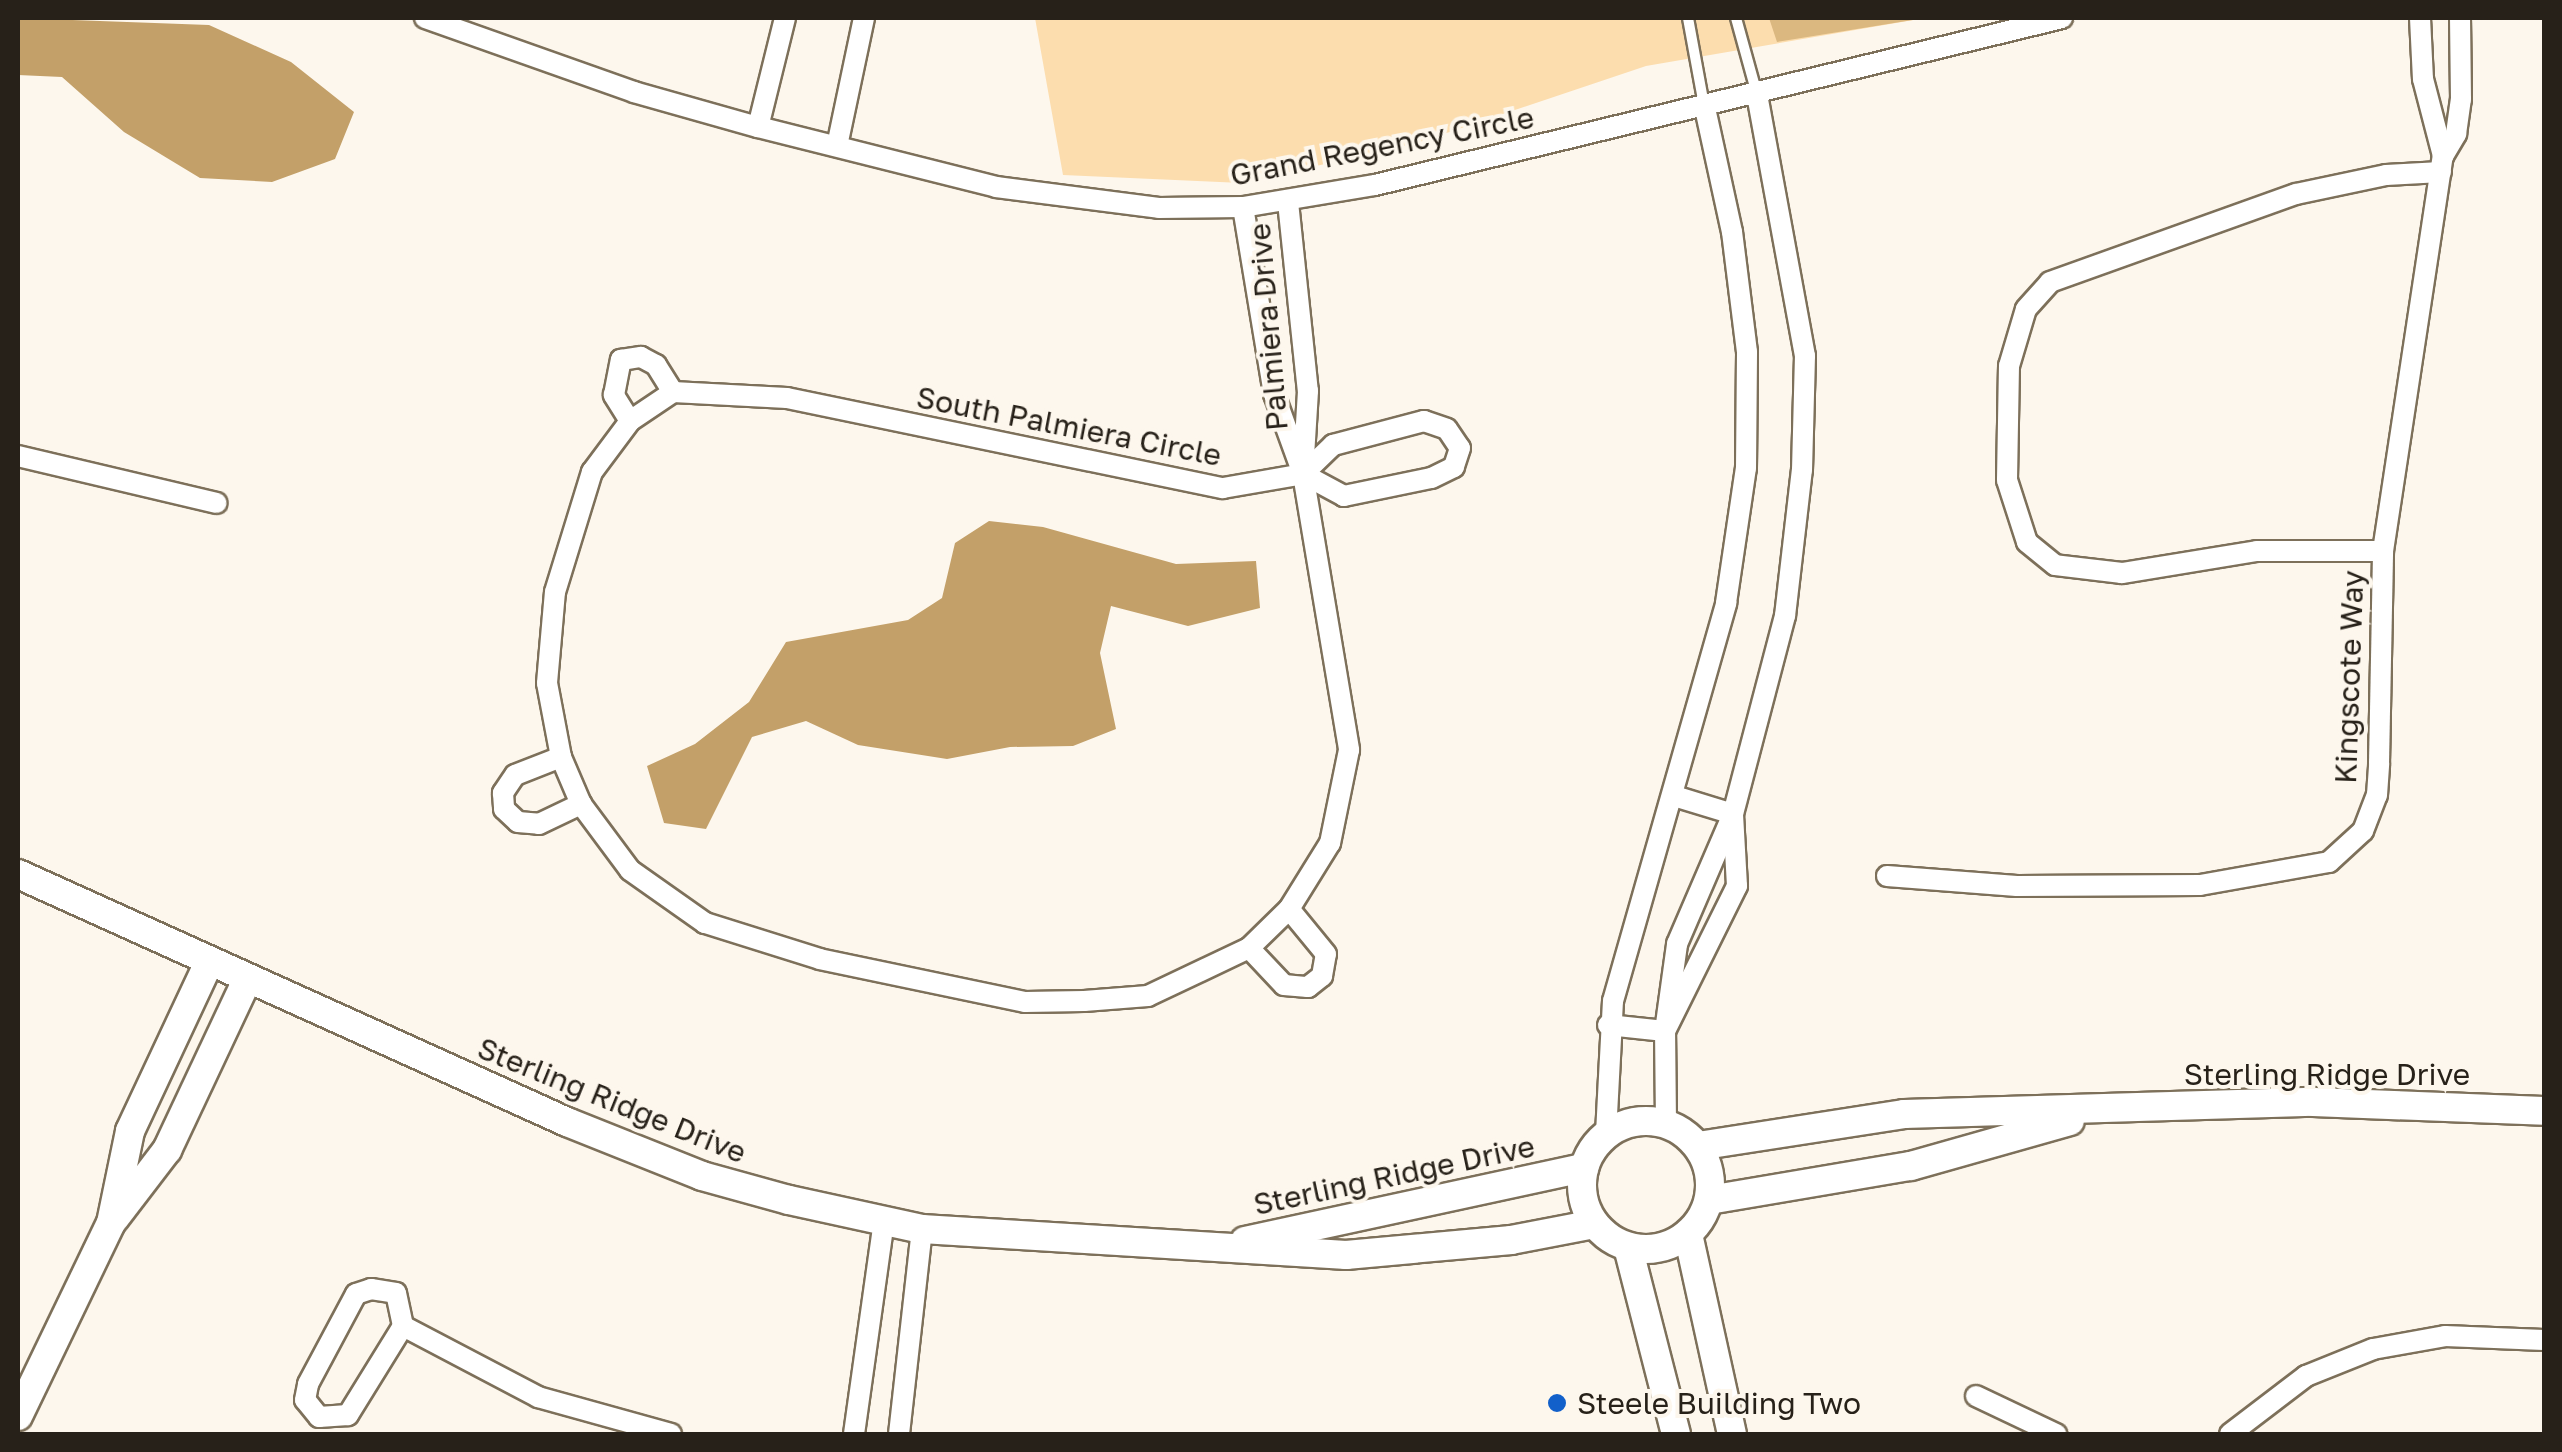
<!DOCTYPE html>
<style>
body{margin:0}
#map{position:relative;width:2562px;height:1452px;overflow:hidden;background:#fdf7ed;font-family:"Golos Text",sans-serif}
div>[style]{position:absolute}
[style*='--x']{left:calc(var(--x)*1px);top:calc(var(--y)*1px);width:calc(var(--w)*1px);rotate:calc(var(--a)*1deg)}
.green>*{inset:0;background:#fcddae}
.forest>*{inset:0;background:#dbb880}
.water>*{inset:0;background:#c3a069}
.roads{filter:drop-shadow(2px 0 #7d705a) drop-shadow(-2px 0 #7d705a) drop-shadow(0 2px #7d705a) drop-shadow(0 -2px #7d705a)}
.lane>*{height:10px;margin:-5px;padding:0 5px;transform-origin:5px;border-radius:5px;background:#fff}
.street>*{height:20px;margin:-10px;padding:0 10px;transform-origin:10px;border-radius:10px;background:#fff}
.secondary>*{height:28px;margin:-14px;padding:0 14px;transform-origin:14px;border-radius:14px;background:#fff}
.secondary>.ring{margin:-14px;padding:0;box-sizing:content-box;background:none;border:28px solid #fff;border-radius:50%}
.dots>*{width:28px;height:28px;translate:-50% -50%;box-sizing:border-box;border:5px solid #fdf7ed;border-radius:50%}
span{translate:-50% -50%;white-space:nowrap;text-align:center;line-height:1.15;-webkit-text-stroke:8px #fdf7ed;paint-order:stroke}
.street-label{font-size:30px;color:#272119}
.poi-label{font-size:30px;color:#272119}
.left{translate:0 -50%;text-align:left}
.frame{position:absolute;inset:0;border:20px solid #272119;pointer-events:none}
</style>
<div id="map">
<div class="green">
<i style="clip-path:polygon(1035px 18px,1925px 18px,1646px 66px,1417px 143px,1242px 183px,1063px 175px)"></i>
</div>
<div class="forest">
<i style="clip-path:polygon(1769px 18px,1925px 18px,1777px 42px)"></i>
</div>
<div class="water">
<i style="clip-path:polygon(18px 18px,209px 25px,291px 62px,354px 112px,335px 159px,272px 182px,200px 178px,124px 132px,62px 77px,18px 75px)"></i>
<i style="clip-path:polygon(989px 521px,1043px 527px,1176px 564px,1256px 561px,1260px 608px,1188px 626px,1111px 606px,1100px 653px,1116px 729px,1073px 746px,1010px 747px,947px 759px,858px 745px,806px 721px,752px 737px,706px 829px,664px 823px,647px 766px,695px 744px,749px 702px,786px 642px,908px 620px,942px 598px,955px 543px)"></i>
</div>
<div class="roads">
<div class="lane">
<i style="--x:1688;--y:18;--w:88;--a:79.6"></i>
<i style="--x:1736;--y:18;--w:79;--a:74.6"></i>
</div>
<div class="street">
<i style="--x:425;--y:18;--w:222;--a:19.5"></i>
<i style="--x:634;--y:92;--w:129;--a:15.8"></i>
<i style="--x:758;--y:127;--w:245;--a:14.1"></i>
<i style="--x:996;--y:187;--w:164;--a:7.3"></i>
<i style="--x:1159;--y:208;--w:84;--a:-0.7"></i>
<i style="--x:1243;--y:207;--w:134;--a:-9.5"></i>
<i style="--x:1375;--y:185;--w:707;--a:-13.66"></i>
<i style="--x:2420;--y:18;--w:61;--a:87.2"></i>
<i style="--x:2423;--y:79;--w:80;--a:75.4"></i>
<i style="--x:758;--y:127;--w:112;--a:-76.1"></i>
<i style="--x:837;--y:146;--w:131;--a:-78.1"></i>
<i style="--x:1288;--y:202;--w:190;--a:84"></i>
<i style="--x:1308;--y:391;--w:81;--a:93.5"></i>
<i style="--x:1243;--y:207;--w:190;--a:80.6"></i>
<i style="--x:1274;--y:394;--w:85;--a:70.1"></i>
<i style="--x:1303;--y:474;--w:280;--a:80.5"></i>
<i style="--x:1349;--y:750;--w:95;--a:101.5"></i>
<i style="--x:1330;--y:843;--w:78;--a:121.8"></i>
<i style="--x:1289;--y:909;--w:56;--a:135.7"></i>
<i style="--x:1249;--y:948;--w:112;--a:154.6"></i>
<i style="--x:1148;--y:996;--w:64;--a:175.5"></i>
<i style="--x:1084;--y:1001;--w:59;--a:179"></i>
<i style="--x:1025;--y:1002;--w:209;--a:-168.2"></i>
<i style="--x:820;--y:959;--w:121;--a:-162.6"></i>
<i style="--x:705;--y:923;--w:92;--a:-144.8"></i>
<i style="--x:630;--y:870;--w:82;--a:-126.6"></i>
<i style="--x:581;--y:804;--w:51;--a:-113.1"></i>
<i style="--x:561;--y:757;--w:75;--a:-100.7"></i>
<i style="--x:547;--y:683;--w:91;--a:-85"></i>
<i style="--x:555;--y:592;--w:126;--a:-72.9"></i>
<i style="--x:592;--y:472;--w:64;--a:-53.3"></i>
<i style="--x:630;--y:421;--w:52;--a:-34"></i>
<i style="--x:673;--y:392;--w:114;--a:3"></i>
<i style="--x:787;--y:398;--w:445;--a:11.7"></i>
<i style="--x:1223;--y:488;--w:81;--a:-9.9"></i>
<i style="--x:1303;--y:474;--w:42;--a:-44"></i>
<i style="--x:1333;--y:445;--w:94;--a:-14.8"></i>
<i style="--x:1424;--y:421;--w:24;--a:19"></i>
<i style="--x:1447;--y:429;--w:23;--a:56"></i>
<i style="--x:1460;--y:448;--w:20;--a:108"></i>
<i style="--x:1454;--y:467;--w:25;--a:154"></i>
<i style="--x:1431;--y:478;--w:89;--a:168.3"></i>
<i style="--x:1344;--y:496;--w:47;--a:-151.8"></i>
<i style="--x:630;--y:421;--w:31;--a:-122"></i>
<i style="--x:614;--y:395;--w:36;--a:-79"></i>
<i style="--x:621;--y:360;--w:20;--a:-9"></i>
<i style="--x:641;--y:357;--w:17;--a:28"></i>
<i style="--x:656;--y:365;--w:32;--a:58"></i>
<i style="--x:18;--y:456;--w:204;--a:13.3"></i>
<i style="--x:2383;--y:551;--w:126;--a:180"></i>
<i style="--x:2257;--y:551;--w:137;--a:170.7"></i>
<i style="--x:2122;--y:573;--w:67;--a:-173.2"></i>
<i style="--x:2055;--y:565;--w:36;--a:-141"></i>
<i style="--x:2027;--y:542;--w:65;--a:-107.9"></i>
<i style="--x:2007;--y:480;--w:114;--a:-89"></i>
<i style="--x:2009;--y:366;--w:59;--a:-73.4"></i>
<i style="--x:2026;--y:309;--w:36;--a:-48"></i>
<i style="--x:2050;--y:282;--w:261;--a:-19.7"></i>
<i style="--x:2296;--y:194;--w:92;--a:-11.9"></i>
<i style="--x:2386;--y:175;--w:55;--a:-3.1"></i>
<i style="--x:561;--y:757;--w:49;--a:158.6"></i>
<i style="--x:515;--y:775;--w:22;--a:124"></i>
<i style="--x:503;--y:793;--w:16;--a:86"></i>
<i style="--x:504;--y:809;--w:19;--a:43"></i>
<i style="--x:518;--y:822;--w:21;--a:5"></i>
<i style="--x:539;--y:824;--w:47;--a:-25.5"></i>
<i style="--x:1887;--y:876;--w:130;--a:4.4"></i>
<i style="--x:2017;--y:886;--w:183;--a:-0.3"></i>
<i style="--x:2200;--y:885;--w:131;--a:-10.1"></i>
<i style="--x:2329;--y:862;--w:46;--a:-42.4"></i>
<i style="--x:2363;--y:831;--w:39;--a:-69"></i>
<i style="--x:2377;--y:795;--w:32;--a:-86"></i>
<i style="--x:2379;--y:763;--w:212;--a:-88.9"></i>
<i style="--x:2383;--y:551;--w:400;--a:-81.4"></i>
<i style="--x:2443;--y:156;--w:26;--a:-59"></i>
<i style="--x:2456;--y:134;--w:35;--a:-82"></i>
<i style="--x:2461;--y:99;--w:81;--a:-90.7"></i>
<i style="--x:1249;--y:948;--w:51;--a:46.6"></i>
<i style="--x:1284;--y:985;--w:24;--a:5"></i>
<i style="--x:1308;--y:987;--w:18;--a:-38"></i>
<i style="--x:1322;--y:976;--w:22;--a:-80"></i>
<i style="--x:1326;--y:954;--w:58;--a:-129.4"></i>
<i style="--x:1608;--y:1025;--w:57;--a:6"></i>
<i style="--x:1665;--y:1031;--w:162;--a:-63.6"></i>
<i style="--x:1737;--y:886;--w:72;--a:-93.2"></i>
<i style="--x:1733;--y:814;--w:205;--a:-75.3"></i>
<i style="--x:1785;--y:616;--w:147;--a:-83.4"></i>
<i style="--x:1802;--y:470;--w:114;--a:-88.5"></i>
<i style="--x:1805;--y:356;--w:265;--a:-100.4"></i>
<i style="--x:1666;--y:1123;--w:92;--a:-90.6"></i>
<i style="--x:1665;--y:1031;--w:88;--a:-82.1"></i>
<i style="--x:1677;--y:944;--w:142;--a:-66.7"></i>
<i style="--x:1733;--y:814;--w:62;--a:-163"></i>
<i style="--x:1606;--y:1134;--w:133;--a:-87"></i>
<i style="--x:1613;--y:1001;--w:414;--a:-74.1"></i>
<i style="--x:1726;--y:603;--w:136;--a:-81.6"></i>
<i style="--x:1746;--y:468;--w:116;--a:-89.5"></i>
<i style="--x:1747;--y:352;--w:121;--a:-97.1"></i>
<i style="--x:1732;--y:232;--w:127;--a:-102.3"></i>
<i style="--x:371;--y:1289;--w:25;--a:9"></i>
<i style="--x:396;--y:1293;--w:34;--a:78"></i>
<i style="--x:403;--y:1326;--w:105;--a:121.7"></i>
<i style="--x:348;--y:1415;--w:29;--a:176"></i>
<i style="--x:319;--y:1417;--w:22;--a:-129"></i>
<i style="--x:305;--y:1400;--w:16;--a:-79"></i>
<i style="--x:308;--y:1384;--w:102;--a:-61.9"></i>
<i style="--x:356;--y:1294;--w:16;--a:-18"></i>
<i style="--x:403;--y:1326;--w:153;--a:27.7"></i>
<i style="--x:538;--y:1397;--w:138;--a:15.5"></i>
<i style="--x:1976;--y:1396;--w:89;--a:25.4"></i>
<i style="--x:854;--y:1434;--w:216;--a:-82"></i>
<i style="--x:899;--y:1434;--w:206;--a:-83.6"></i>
<i style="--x:2230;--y:1434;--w:96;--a:-37.3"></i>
<i style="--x:2306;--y:1376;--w:72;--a:-21.9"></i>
<i style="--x:2373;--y:1349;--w:73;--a:-10.2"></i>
<i style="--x:2445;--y:1336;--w:99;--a:2.3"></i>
</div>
<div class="secondary">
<i style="--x:18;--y:874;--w:602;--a:24.31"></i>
<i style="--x:567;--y:1122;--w:145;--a:21.8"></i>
<i style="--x:702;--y:1176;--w:90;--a:15.4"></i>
<i style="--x:789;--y:1200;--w:136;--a:12.3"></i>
<i style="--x:922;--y:1229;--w:425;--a:3.5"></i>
<i style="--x:1346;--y:1255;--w:166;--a:-5.2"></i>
<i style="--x:1511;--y:1240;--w:85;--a:-10.9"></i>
<i class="ring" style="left:1582px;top:1121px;width:100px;height:100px"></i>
<i style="--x:1698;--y:1146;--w:208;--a:-8.8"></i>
<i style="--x:1904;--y:1114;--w:409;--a:-1.7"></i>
<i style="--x:2313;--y:1102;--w:231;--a:2.2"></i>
<i style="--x:1709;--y:1200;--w:205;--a:-9.6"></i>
<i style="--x:1911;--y:1166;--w:165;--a:-15.8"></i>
<i style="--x:115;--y:1218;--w:86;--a:-52.6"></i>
<i style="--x:167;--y:1150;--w:188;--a:-64.8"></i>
<i style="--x:1688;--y:1234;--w:205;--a:77.6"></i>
<i style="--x:1245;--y:1241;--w:347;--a:-12.2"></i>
<i style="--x:1628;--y:1247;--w:193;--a:75.6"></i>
<i style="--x:18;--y:1416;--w:214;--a:-64.3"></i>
<i style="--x:111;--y:1223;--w:94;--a:-78.3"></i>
<i style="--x:130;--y:1131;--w:187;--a:-64.9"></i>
</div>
</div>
<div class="dots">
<i style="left:1557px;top:1403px;background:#1260ca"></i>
</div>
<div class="street-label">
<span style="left:1382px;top:146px;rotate:-11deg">Grand Regency Circle</span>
<span style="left:1268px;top:327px;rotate:-95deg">Palmiera Drive</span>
<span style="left:1069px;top:426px;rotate:11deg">South Palmiera Circle</span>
<span style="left:2349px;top:677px;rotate:-88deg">Kingscote Way</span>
<span style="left:2327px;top:1074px">Sterling Ridge Drive</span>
<span style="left:612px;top:1100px;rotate:22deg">Sterling Ridge Drive</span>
<span style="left:1394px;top:1175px;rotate:-12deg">Sterling Ridge Drive</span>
</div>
<div class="poi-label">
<span class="left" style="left:1577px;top:1403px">Steele Building Two</span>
</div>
<div class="frame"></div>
</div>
